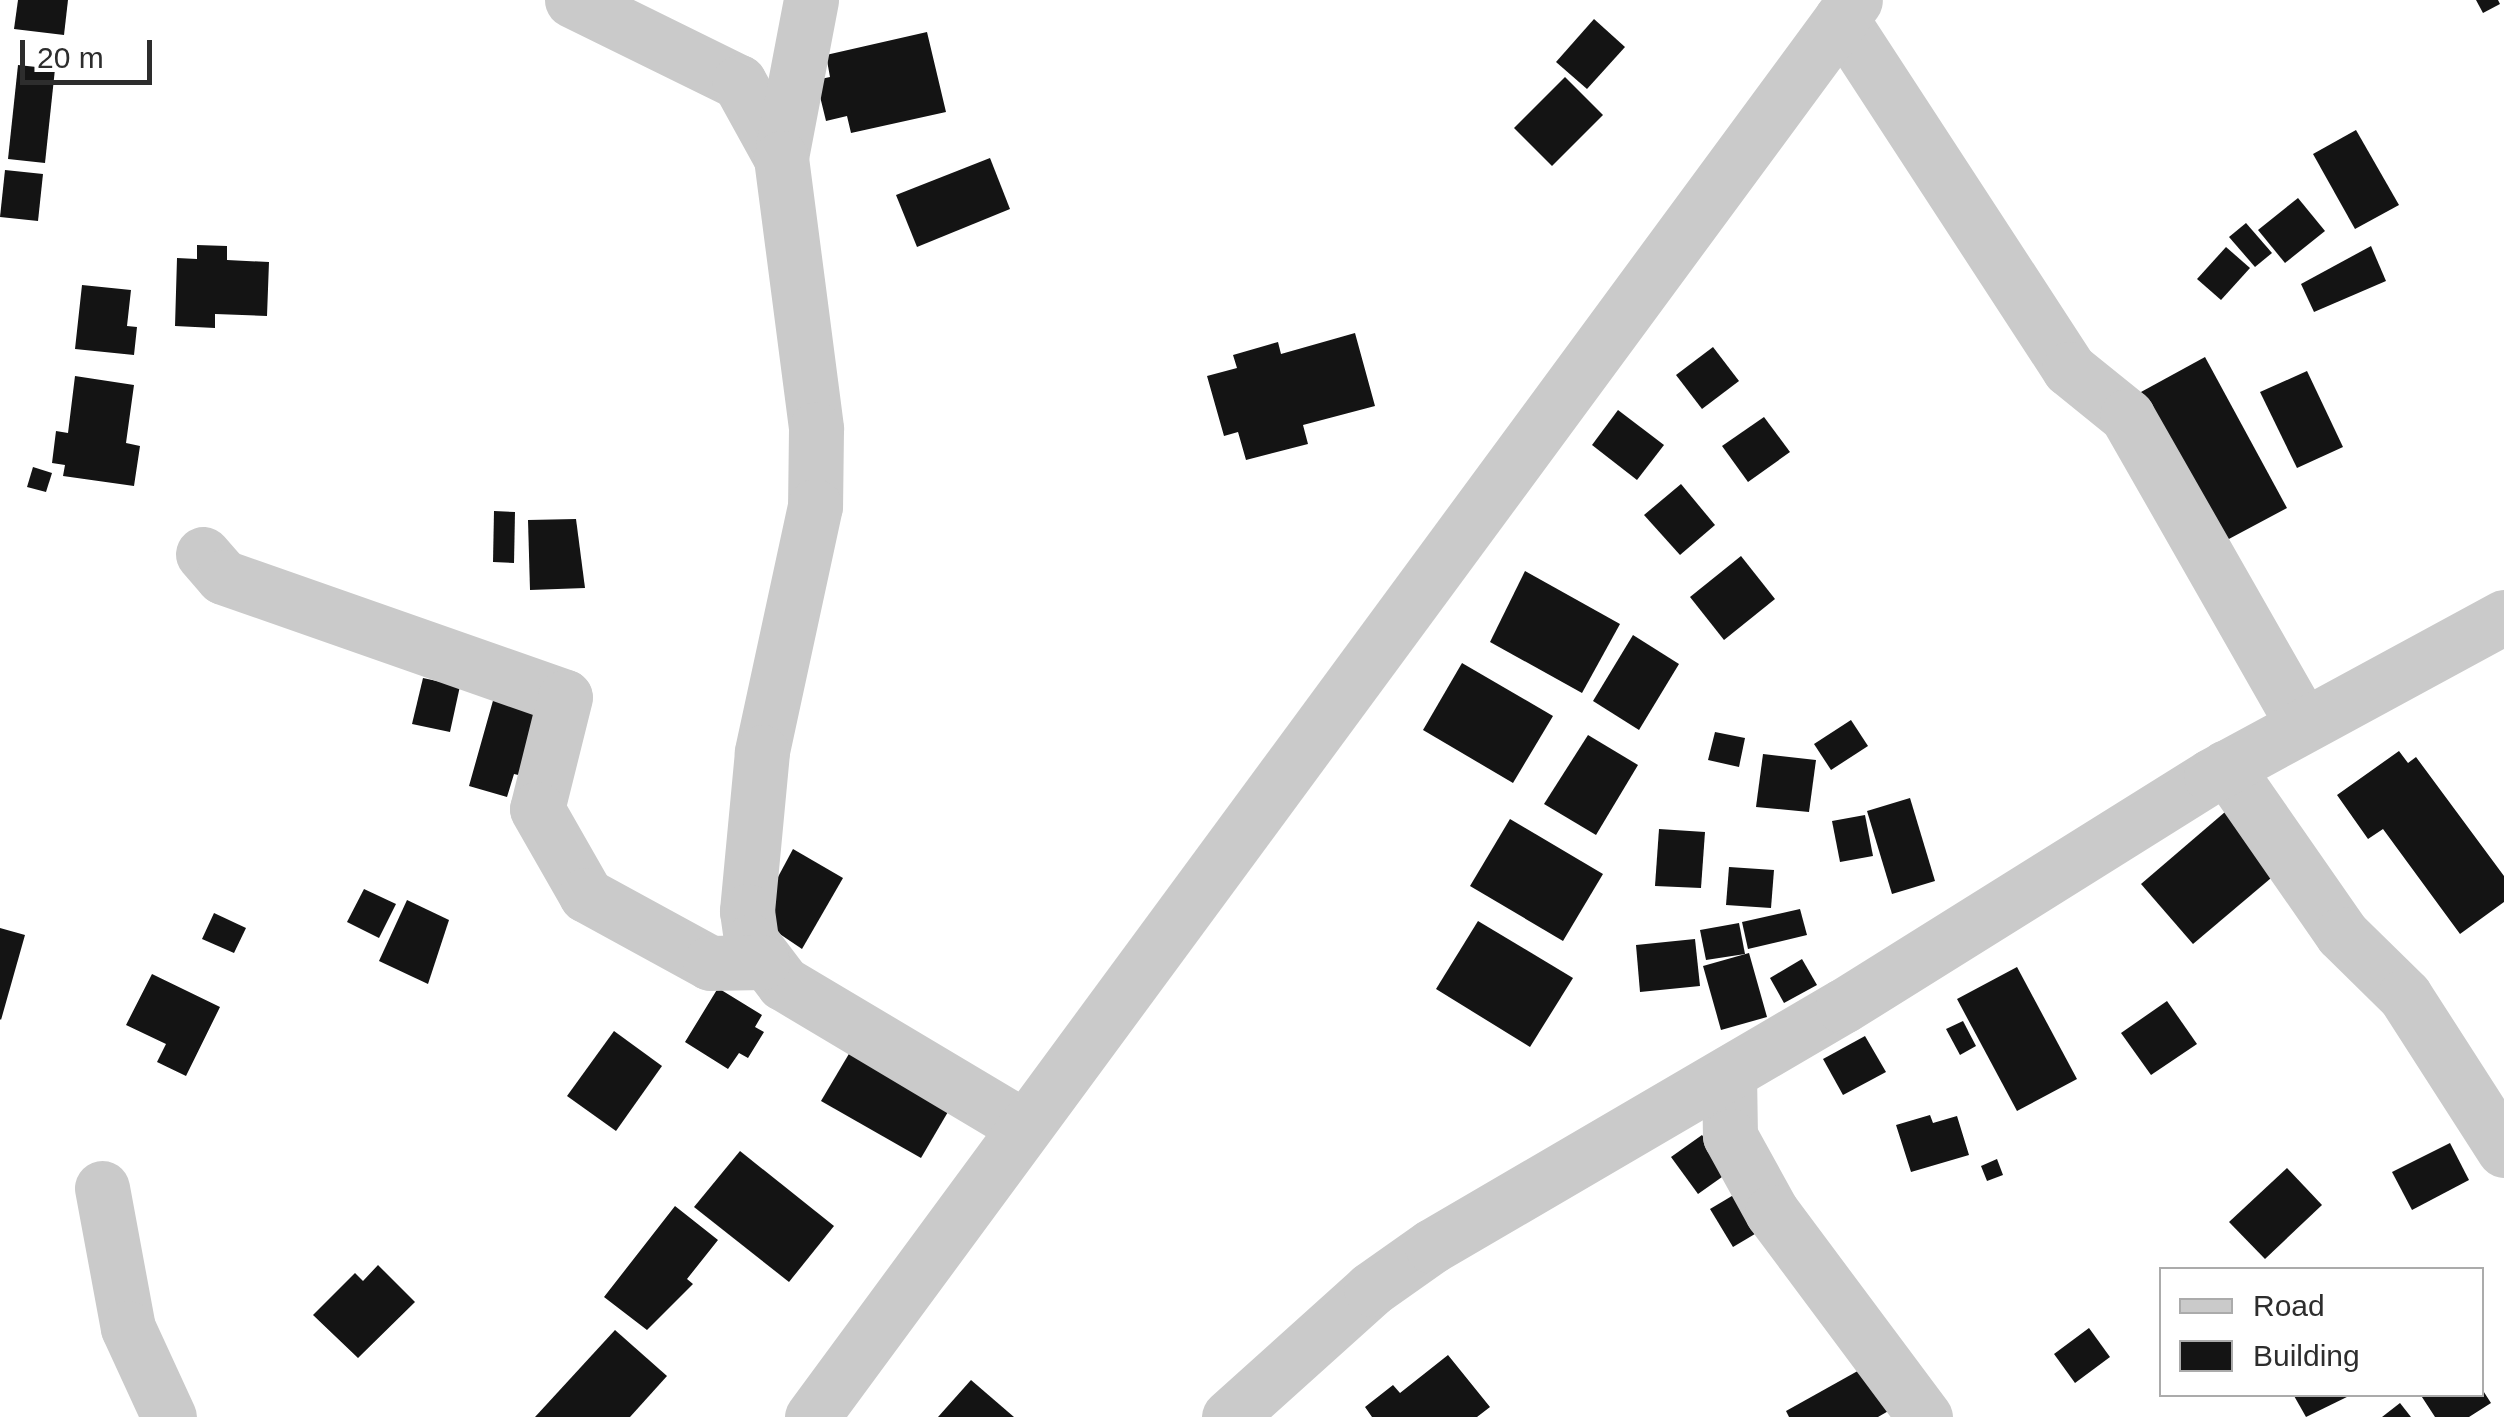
<!DOCTYPE html>
<style>
body{margin:0}
#map{position:relative;width:2504px;height:1417px;overflow:hidden;background:#fff;font-family:Helvetica,sans-serif}
div>[style]{position:absolute}
[style*='--x']{left:calc(var(--x)*1px);top:calc(var(--y)*1px);width:calc(var(--w)*1px);rotate:calc(var(--a)*1deg)}
.building>*{inset:0;background:#141414}
.minor>*{height:55px;margin:-27.5px;padding:0 27.5px;transform-origin:27.5px;border-radius:27.5px;background:#cacaca}
span{translate:-50% -50%;white-space:nowrap;text-align:center;line-height:1.15;-webkit-text-stroke:10px #fff;paint-order:stroke}
.legend{position:absolute;left:2159px;top:1267px;width:325px;height:130px;box-sizing:border-box;background:#fff;border:2px solid #ababab;margin:0;padding:12px 18px;list-style:none;font-size:30px;color:#2d2d2d}
.legend li{display:flex;align-items:center;gap:20px;height:50px}
.legend b{width:50px;border:2px solid #ababab}
.scale{position:absolute;left:20px;top:40px;width:132px;height:45px;box-sizing:border-box;border:5px solid #2d2d2d;border-top:0;padding-left:12px;font-size:30px;line-height:35px;white-space:nowrap;color:#2d2d2d;-webkit-text-stroke:8px #fff;paint-order:stroke}
</style>
<div id="map">
<div class="building">
<i style="clip-path:polygon(18px 0,68px 0,64px 35px,14px 29px)"></i>
<i style="clip-path:polygon(2476px 0,2498px 0,2500px 4px,2483px 13px)"></i>
<i style="clip-path:polygon(1594px 19px,1625px 47px,1587px 89px,1556px 62px)"></i>
<i style="clip-path:polygon(927px 32px,946px 112px,851px 133px,847px 116px,826px 121px,816px 80px,830px 77px,826px 55px)"></i>
<i style="clip-path:polygon(18px 65px,55px 69px,45px 163px,8px 159px)"></i>
<i style="clip-path:polygon(1565px 77px,1603px 115px,1552px 166px,1514px 128px)"></i>
<i style="clip-path:polygon(2356px 130px,2399px 205px,2355px 229px,2313px 154px)"></i>
<i style="clip-path:polygon(990px 158px,1010px 209px,917px 247px,896px 195px)"></i>
<i style="clip-path:polygon(5px 170px,43px 174px,38px 221px,0 217px)"></i>
<i style="clip-path:polygon(2298px 198px,2325px 231px,2285px 263px,2258px 230px)"></i>
<i style="clip-path:polygon(2246px 223px,2272px 253px,2255px 267px,2229px 237px)"></i>
<i style="clip-path:polygon(197px 245px,227px 246px,227px 260px,269px 262px,267px 316px,215px 314px,215px 328px,175px 326px,177px 258px,197px 259px)"></i>
<i style="clip-path:polygon(2371px 246px,2386px 281px,2314px 312px,2301px 284px)"></i>
<i style="clip-path:polygon(2226px 247px,2250px 268px,2221px 300px,2197px 279px)"></i>
<i style="clip-path:polygon(82px 285px,131px 290px,127px 326px,137px 327px,134px 355px,75px 349px)"></i>
<i style="clip-path:polygon(1355px 333px,1375px 406px,1303px 425px,1308px 444px,1246px 460px,1238px 432px,1224px 436px,1207px 376px,1237px 368px,1233px 355px,1278px 342px,1281px 354px)"></i>
<i style="clip-path:polygon(1713px 347px,1739px 381px,1702px 409px,1676px 375px)"></i>
<i style="clip-path:polygon(2205px 357px,2287px 508px,2212px 548px,2130px 398px)"></i>
<i style="clip-path:polygon(2307px 371px,2343px 447px,2297px 468px,2260px 392px)"></i>
<i style="clip-path:polygon(75px 376px,134px 385px,126px 443px,140px 446px,134px 486px,63px 476px,65px 465px,52px 463px,56px 431px,68px 433px)"></i>
<i style="clip-path:polygon(1618px 410px,1664px 445px,1637px 480px,1592px 445px)"></i>
<i style="clip-path:polygon(1764px 417px,1790px 452px,1748px 482px,1722px 446px)"></i>
<i style="clip-path:polygon(33px 467px,52px 473px,46px 492px,27px 487px)"></i>
<i style="clip-path:polygon(1681px 484px,1715px 525px,1680px 555px,1644px 515px)"></i>
<i style="clip-path:polygon(494px 511px,515px 512px,514px 563px,493px 562px)"></i>
<i style="clip-path:polygon(576px 519px,585px 588px,530px 590px,528px 520px)"></i>
<i style="clip-path:polygon(1741px 556px,1775px 599px,1724px 640px,1690px 597px)"></i>
<i style="clip-path:polygon(1525px 571px,1620px 624px,1582px 693px,1490px 642px)"></i>
<i style="clip-path:polygon(1633px 635px,1679px 664px,1639px 730px,1593px 701px)"></i>
<i style="clip-path:polygon(1462px 663px,1553px 716px,1513px 783px,1423px 730px)"></i>
<i style="clip-path:polygon(423px 678px,460px 686px,450px 732px,412px 724px)"></i>
<i style="clip-path:polygon(494px 697px,539px 711px,527px 777px,514px 774px,507px 797px,469px 786px)"></i>
<i style="clip-path:polygon(1851px 720px,1868px 746px,1831px 770px,1814px 744px)"></i>
<i style="clip-path:polygon(1715px 732px,1745px 738px,1739px 767px,1708px 760px)"></i>
<i style="clip-path:polygon(1588px 735px,1638px 765px,1596px 835px,1544px 804px)"></i>
<i style="clip-path:polygon(2399px 751px,2408px 763px,2416px 757px,2504px 876px,2504px 902px,2460px 934px,2383px 829px,2368px 839px,2337px 795px)"></i>
<i style="clip-path:polygon(1763px 754px,1816px 760px,1809px 812px,1756px 807px)"></i>
<i style="clip-path:polygon(1910px 798px,1935px 881px,1892px 894px,1867px 811px)"></i>
<i style="clip-path:polygon(2225px 812px,2277px 873px,2193px 944px,2141px 884px)"></i>
<i style="clip-path:polygon(1865px 815px,1873px 856px,1840px 862px,1832px 821px)"></i>
<i style="clip-path:polygon(1510px 819px,1603px 874px,1563px 941px,1470px 886px)"></i>
<i style="clip-path:polygon(1659px 829px,1705px 832px,1701px 888px,1655px 886px)"></i>
<i style="clip-path:polygon(793px 849px,843px 878px,802px 949px,756px 918px)"></i>
<i style="clip-path:polygon(1729px 867px,1774px 870px,1771px 908px,1726px 905px)"></i>
<i style="clip-path:polygon(364px 889px,396px 904px,379px 938px,347px 922px)"></i>
<i style="clip-path:polygon(407px 900px,449px 920px,428px 984px,379px 961px)"></i>
<i style="clip-path:polygon(1800px 909px,1807px 935px,1748px 949px,1742px 922px)"></i>
<i style="clip-path:polygon(214px 913px,246px 928px,234px 953px,202px 939px)"></i>
<i style="clip-path:polygon(1478px 921px,1573px 978px,1530px 1047px,1436px 989px)"></i>
<i style="clip-path:polygon(1739px 923px,1745px 954px,1706px 960px,1700px 930px)"></i>
<i style="clip-path:polygon(0 928px,25px 935px,1px 1020px,0 1019px)"></i>
<i style="clip-path:polygon(1695px 939px,1700px 986px,1640px 992px,1636px 945px)"></i>
<i style="clip-path:polygon(1749px 953px,1767px 1017px,1721px 1030px,1703px 966px)"></i>
<i style="clip-path:polygon(1802px 959px,1817px 985px,1784px 1003px,1770px 978px)"></i>
<i style="clip-path:polygon(2017px 967px,2077px 1079px,2017px 1111px,1957px 999px)"></i>
<i style="clip-path:polygon(152px 974px,220px 1007px,186px 1076px,157px 1062px,166px 1044px,126px 1025px)"></i>
<i style="clip-path:polygon(718px 988px,762px 1015px,755px 1027px,764px 1032px,748px 1058px,739px 1053px,728px 1069px,685px 1042px)"></i>
<i style="clip-path:polygon(2167px 1001px,2197px 1044px,2151px 1075px,2121px 1033px)"></i>
<i style="clip-path:polygon(1963px 1021px,1976px 1046px,1960px 1055px,1946px 1029px)"></i>
<i style="clip-path:polygon(614px 1031px,662px 1066px,616px 1131px,567px 1096px)"></i>
<i style="clip-path:polygon(1865px 1036px,1886px 1072px,1843px 1095px,1823px 1059px)"></i>
<i style="clip-path:polygon(853px 1047px,952px 1105px,921px 1158px,821px 1101px)"></i>
<i style="clip-path:polygon(1930px 1115px,1933px 1123px,1957px 1116px,1969px 1155px,1911px 1172px,1896px 1125px)"></i>
<i style="clip-path:polygon(1702px 1135px,1729px 1172px,1698px 1194px,1671px 1157px)"></i>
<i style="clip-path:polygon(2450px 1143px,2469px 1180px,2412px 1210px,2392px 1172px)"></i>
<i style="clip-path:polygon(740px 1151px,834px 1226px,789px 1282px,694px 1207px)"></i>
<i style="clip-path:polygon(1997px 1159px,2003px 1175px,1987px 1181px,1981px 1166px)"></i>
<i style="clip-path:polygon(2287px 1168px,2322px 1205px,2265px 1259px,2229px 1222px)"></i>
<i style="clip-path:polygon(1742px 1190px,1765px 1228px,1733px 1247px,1710px 1209px)"></i>
<i style="clip-path:polygon(675px 1206px,718px 1240px,687px 1279px,693px 1284px,647px 1330px,604px 1297px)"></i>
<i style="clip-path:polygon(378px 1265px,415px 1302px,358px 1358px,313px 1315px,355px 1273px,363px 1281px)"></i>
<i style="clip-path:polygon(2089px 1328px,2110px 1357px,2075px 1383px,2054px 1354px)"></i>
<i style="clip-path:polygon(615px 1330px,667px 1376px,630px 1417px,535px 1417px)"></i>
<i style="clip-path:polygon(1448px 1355px,1490px 1407px,1477px 1417px,1372px 1417px,1365px 1407px,1393px 1385px,1400px 1393px)"></i>
<i style="clip-path:polygon(1872px 1363px,1897px 1406px,1878px 1417px,1789px 1417px,1786px 1411px)"></i>
<i style="clip-path:polygon(971px 1380px,1014px 1417px,938px 1417px)"></i>
<i style="clip-path:polygon(2482px 1389px,2491px 1403px,2469px 1417px,2435px 1417px,2420px 1394px,2482px 1394px)"></i>
<i style="clip-path:polygon(2293px 1394px,2353px 1394px,2306px 1417px)"></i>
<i style="clip-path:polygon(2400px 1403px,2411px 1417px,2382px 1417px)"></i>
</div>
<div class="minor">
<i style="--x:572;--y:0;--w:186;--a:26.2"></i>
<i style="--x:739;--y:82;--w:87;--a:61.1"></i>
<i style="--x:811;--y:0;--w:161;--a:100.8"></i>
<i style="--x:781;--y:158;--w:273;--a:82.6"></i>
<i style="--x:816;--y:429;--w:77;--a:90.7"></i>
<i style="--x:815;--y:506;--w:252;--a:102.2"></i>
<i style="--x:762;--y:752;--w:160;--a:95.4"></i>
<i style="--x:747;--y:911;--w:30;--a:82"></i>
<i style="--x:751;--y:941;--w:53;--a:52.7"></i>
<i style="--x:783;--y:983;--w:279;--a:30.8"></i>
<i style="--x:1841;--y:19;--w:418;--a:56.9"></i>
<i style="--x:2069;--y:369;--w:75;--a:39"></i>
<i style="--x:2127;--y:416;--w:353;--a:60.3"></i>
<i style="--x:203;--y:554;--w:30;--a:49"></i>
<i style="--x:223;--y:577;--w:362;--a:19.3"></i>
<i style="--x:565;--y:697;--w:115;--a:104"></i>
<i style="--x:537;--y:809;--w:99;--a:60.3"></i>
<i style="--x:586;--y:895;--w:141;--a:28.7"></i>
<i style="--x:710;--y:963;--w:52;--a:-1.1"></i>
<i style="--x:2226;--y:767;--w:203;--a:55.2"></i>
<i style="--x:2342;--y:934;--w:88;--a:44.5"></i>
<i style="--x:2405;--y:996;--w:183;--a:57.3"></i>
<i style="--x:1729;--y:1073;--w:63;--a:89.1"></i>
<i style="--x:1730;--y:1136;--w:87;--a:61.1"></i>
<i style="--x:1772;--y:1212;--w:256;--a:53.3"></i>
<i style="--x:102;--y:1188;--w:142;--a:79.5"></i>
<i style="--x:128;--y:1328;--w:98;--a:65.3"></i>
<i style="--x:812;--y:1417;--w:1759;--a:-53.64"></i>
<i style="--x:1229;--y:1417;--w:191;--a:-42"></i>
<i style="--x:1371;--y:1289;--w:75;--a:-35.2"></i>
<i style="--x:1432;--y:1246;--w:476;--a:-30.3"></i>
<i style="--x:1843;--y:1006;--w:434;--a:-32"></i>
<i style="--x:2211;--y:776;--w:333;--a:-28.5"></i>
</div>
<ul class="legend">
<li><b style="height:12px;background:#cacaca"></b>Road</li>
<li><b style="height:28px;background:#141414"></b>Building</li>
</ul>
<div class="scale">20 m</div>
</div>
